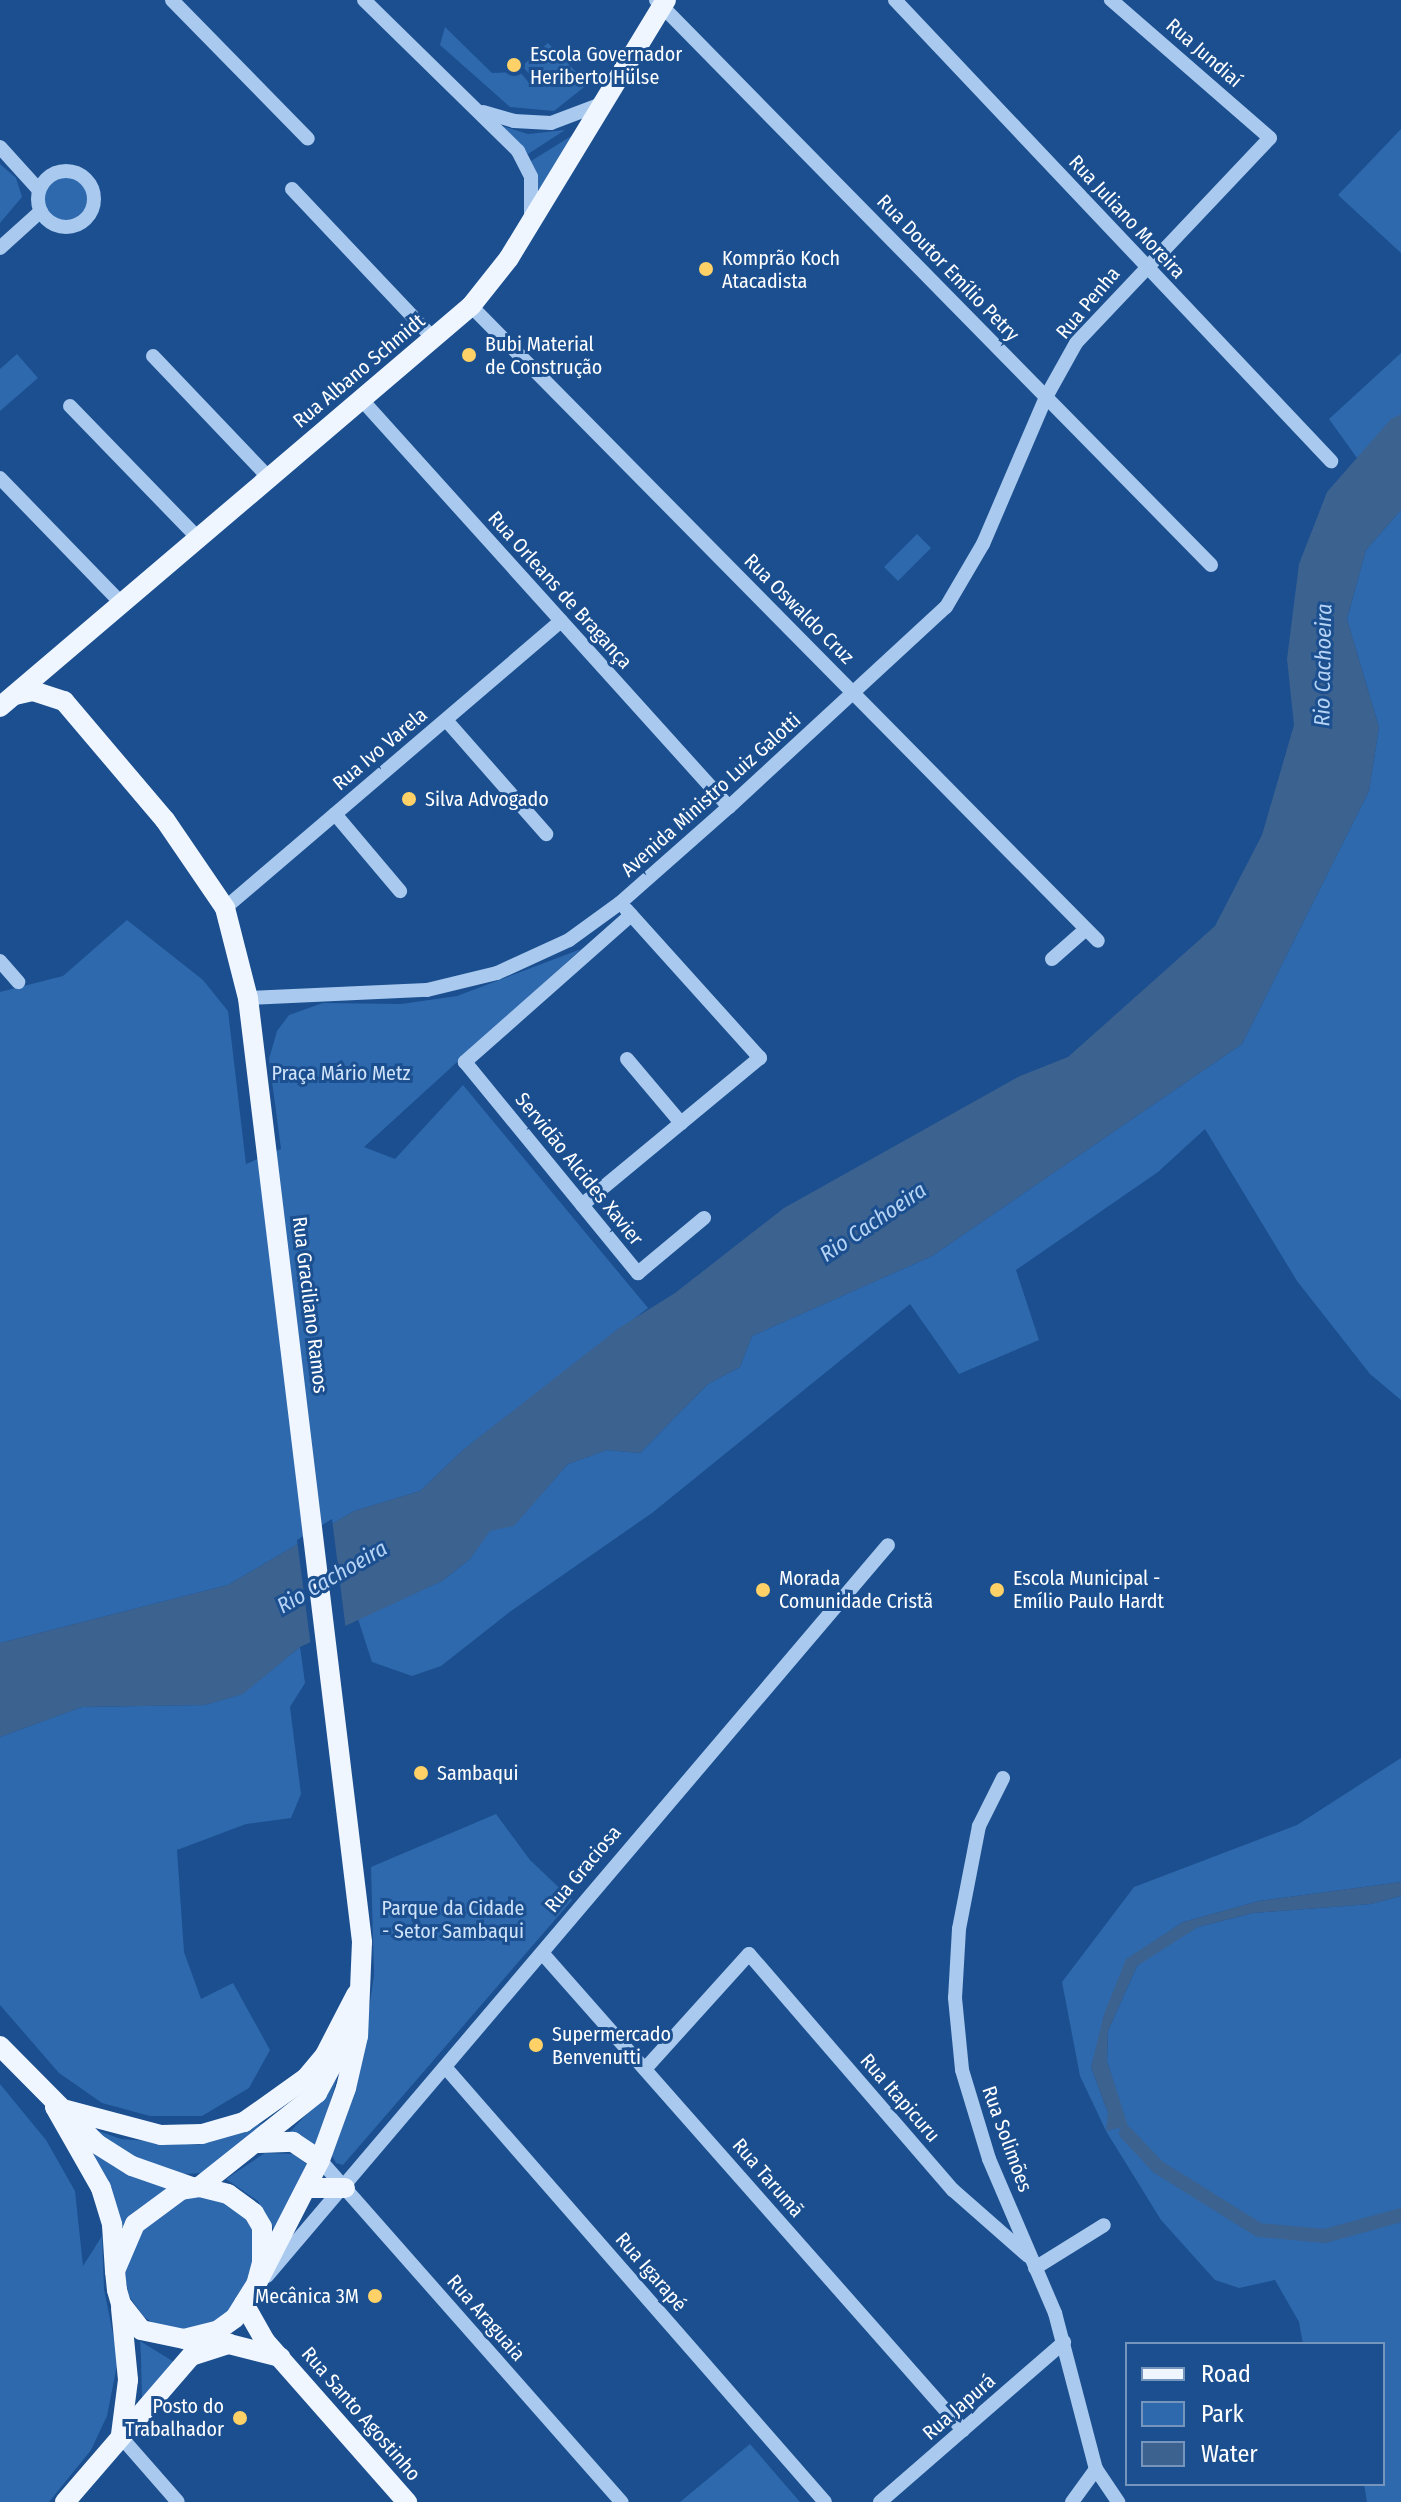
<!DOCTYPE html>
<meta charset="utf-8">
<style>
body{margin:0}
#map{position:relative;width:1401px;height:2502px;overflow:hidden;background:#1b4f8f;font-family:"Fira Sans Condensed",sans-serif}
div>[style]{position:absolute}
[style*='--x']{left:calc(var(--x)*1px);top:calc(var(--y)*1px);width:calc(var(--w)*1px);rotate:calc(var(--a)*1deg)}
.green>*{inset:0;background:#2e69ad}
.round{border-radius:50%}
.water>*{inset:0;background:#3c6290}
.pier>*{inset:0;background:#1b4f8f}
.canal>*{height:14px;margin:-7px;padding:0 7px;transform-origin:7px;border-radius:7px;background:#3c6290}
.minor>*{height:14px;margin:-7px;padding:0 7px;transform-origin:7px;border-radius:7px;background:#a9c9ee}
.minor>.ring{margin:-7px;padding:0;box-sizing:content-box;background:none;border:14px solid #a9c9ee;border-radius:50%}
.major>*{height:20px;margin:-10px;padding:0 10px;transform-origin:10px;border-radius:10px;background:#f0f6ff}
.dots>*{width:22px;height:22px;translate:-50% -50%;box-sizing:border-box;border:4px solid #1b4f8f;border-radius:50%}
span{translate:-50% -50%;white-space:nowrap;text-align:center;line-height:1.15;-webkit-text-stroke:6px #1b4f8f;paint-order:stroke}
.street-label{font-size:20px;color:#fff}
.poi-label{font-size:20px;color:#fff}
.left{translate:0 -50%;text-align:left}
.right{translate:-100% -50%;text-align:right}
.park-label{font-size:20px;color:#cfe3fa}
.water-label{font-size:22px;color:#b5d3f5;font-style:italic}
.legend{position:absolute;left:1125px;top:2342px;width:260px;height:144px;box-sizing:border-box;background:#1b4f8f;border:2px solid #7695bc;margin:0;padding:10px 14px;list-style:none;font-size:24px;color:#fff}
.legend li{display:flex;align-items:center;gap:16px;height:40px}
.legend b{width:40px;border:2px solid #7695bc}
</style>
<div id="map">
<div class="green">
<i style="clip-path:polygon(445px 27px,492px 73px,520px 72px,530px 84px,535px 80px,522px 66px,548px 43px,588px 84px,554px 111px,510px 107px,440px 45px)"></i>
<i style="clip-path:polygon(502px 126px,528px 134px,565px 130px,528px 154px)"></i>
<i style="clip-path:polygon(1401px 129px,1401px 253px,1338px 195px)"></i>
<i style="clip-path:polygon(573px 135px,540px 196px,531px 161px)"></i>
<i style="clip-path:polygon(0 164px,16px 178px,22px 197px,0 223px)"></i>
<i class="round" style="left:43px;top:176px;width:46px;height:46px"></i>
<i style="clip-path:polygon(1401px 353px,1401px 414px,1357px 458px,1329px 419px)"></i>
<i style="clip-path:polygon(17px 354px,38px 378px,0 411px,0 369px)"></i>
<i style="clip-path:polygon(1401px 510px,1401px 1400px,1370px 1374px,1297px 1281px,1205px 1129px,1158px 1172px,1016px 1270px,1039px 1340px,959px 1374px,910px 1304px,652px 1513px,511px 1611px,441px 1666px,412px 1676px,372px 1662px,358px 1619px,442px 1581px,470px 1559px,490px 1530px,514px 1525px,568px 1464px,607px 1450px,640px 1453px,708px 1384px,740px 1367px,752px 1336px,932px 1256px,1242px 1044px,1369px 791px,1379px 727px,1347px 619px,1366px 550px)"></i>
<i style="clip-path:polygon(917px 534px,931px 548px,898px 581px,884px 567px)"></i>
<i style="clip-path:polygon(127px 920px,203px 980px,228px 1011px,246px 1164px,281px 1149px,269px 1059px,277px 1031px,289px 1015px,323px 1003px,401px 1004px,457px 996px,581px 949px,364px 1147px,395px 1159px,463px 1085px,648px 1308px,464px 1449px,420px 1491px,354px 1511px,228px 1585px,0 1643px,0 992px,63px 976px)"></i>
<i style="clip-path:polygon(300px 1647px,305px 1683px,290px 1707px,301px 1794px,291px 1818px,246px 1824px,177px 1850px,184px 1952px,201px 1999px,233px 1983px,270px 2050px,249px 2088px,202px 2116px,150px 2116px,102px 2103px,59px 2073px,0 2005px,0 1737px,82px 1707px,205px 1705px,242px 1694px)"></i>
<i style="clip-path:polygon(1401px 1758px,1401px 1882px,1259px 1901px,1183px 1922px,1126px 1960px,1091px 2067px,1108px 2113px,1127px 2126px,1107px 2061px,1108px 2031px,1137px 1966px,1160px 1947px,1198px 1927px,1253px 1913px,1371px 1904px,1401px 1896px,1401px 2502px,1367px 2502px,1364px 2484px,1383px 2484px,1383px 2344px,1303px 2344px,1299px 2322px,1275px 2280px,1239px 2288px,1215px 2280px,1161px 2220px,1106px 2131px,1080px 2076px,1062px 1982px,1134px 1887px,1297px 1825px)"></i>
<i style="clip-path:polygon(496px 1814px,530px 1860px,572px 1900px,343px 2165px,336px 2163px,331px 2154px,367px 2024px,374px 1975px,371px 1867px)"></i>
<i style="clip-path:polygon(337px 2079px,316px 2149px,286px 2136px,321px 2099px)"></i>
<i style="clip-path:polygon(0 2084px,46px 2140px,75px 2191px,83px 2266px,102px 2236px,104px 2289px,118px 2360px,107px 2416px,91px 2450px,49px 2502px,0 2502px)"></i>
<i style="clip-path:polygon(269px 2121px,202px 2173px,183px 2174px,121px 2152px,90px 2128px,121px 2139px,199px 2145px)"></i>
<i style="clip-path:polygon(85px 2142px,113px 2166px,168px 2188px,122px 2231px)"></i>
<i style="clip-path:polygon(265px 2153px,294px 2154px,308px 2165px,275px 2231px,258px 2201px,226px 2179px)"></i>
<i style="clip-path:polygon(195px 2195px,221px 2200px,243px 2214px,257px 2235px,258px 2255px,233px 2312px,212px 2326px,165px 2331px,144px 2317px,129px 2296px,124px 2271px,150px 2215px)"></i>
<i style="clip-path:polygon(140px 2341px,174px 2362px,142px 2400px,141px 2357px)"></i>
<i style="clip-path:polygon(750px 2444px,800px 2502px,680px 2502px)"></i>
</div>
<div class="water">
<i style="clip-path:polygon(1401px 414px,1401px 510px,1366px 550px,1347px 619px,1379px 727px,1369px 791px,1242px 1044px,932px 1256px,752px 1336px,740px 1367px,708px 1384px,640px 1453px,607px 1450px,568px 1464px,514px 1526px,490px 1531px,470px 1559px,442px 1581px,300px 1647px,243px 1694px,205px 1705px,82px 1707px,0 1737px,0 1643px,228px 1585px,354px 1511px,420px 1491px,464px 1449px,619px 1328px,675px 1293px,784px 1208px,1020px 1076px,1068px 1057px,1215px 926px,1262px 835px,1294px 725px,1287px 659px,1299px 564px,1327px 492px,1391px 419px)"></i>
<i style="clip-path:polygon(1401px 1882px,1401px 1896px,1371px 1904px,1253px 1913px,1198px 1927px,1137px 1966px,1108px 2031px,1107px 2061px,1128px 2126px,1106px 2131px,1108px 2113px,1091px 2067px,1104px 2014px,1126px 1959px,1183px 1922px,1259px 1901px)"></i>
</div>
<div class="pier">
<i style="clip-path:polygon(332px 1519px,346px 1631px,311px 1647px,297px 1540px)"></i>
</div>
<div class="canal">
<i style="--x:1126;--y:2133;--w:47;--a:46.7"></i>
<i style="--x:1158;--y:2167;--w:119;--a:32"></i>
<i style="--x:1259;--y:2230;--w:66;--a:5.2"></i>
<i style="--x:1325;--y:2236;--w:79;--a:-15.4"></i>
</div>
<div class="minor">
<i style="--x:172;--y:0;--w:194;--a:45.6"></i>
<i style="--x:364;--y:0;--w:216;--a:44.4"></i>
<i style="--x:518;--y:151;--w:29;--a:63"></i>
<i style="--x:531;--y:177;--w:40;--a:90"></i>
<i style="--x:656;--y:0;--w:792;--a:45.51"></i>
<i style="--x:895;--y:0;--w:635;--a:46.6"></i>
<i style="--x:483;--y:112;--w:32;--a:16"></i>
<i style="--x:514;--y:121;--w:37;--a:3"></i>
<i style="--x:551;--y:123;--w:53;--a:-20.8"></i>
<i style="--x:0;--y:147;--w:58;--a:47.8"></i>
<i class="ring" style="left:38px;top:171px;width:42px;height:42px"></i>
<i style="--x:292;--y:189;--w:207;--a:46.6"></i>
<i style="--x:0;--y:248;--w:55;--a:-42.1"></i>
<i style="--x:471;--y:306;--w:892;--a:45.36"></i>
<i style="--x:153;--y:356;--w:168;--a:46.4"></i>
<i style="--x:362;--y:400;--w:548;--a:47.96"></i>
<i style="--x:70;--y:406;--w:184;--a:45.9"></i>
<i style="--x:0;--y:478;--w:175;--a:45.9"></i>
<i style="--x:446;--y:720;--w:152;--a:48.7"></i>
<i style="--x:335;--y:814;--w:101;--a:49.8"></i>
<i style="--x:225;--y:908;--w:442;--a:-40.5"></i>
<i style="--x:631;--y:915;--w:222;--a:138.5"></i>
<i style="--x:465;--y:1062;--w:273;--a:50.7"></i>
<i style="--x:638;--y:1273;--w:86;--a:-39.8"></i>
<i style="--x:1052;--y:959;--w:45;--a:-41.4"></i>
<i style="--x:0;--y:961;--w:28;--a:49"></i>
<i style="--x:248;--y:998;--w:179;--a:-2.6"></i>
<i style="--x:427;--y:990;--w:72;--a:-13.7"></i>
<i style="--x:497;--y:973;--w:79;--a:-24.6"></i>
<i style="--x:569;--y:940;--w:63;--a:-36"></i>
<i style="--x:620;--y:903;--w:145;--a:-41.4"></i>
<i style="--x:729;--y:807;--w:295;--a:-42.7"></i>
<i style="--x:946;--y:607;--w:73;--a:-59.6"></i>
<i style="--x:983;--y:544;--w:160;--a:-66.8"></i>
<i style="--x:1046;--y:397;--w:62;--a:-60.9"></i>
<i style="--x:1076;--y:343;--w:282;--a:-46.6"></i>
<i style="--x:1270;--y:138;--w:211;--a:-139"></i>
<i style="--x:627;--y:1059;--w:84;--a:49.8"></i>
<i style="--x:582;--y:1205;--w:231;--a:-39.6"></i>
<i style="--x:760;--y:1058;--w:200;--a:-132"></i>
<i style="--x:1003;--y:1778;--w:54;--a:116.6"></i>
<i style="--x:979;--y:1826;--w:105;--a:101"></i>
<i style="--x:959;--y:1929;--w:69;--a:93.3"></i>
<i style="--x:955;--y:1998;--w:72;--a:84.4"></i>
<i style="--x:962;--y:2070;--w:93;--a:73.1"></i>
<i style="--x:989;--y:2159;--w:168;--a:66.8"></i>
<i style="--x:1055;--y:2313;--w:161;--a:75.3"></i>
<i style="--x:1096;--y:2469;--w:40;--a:56"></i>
<i style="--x:543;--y:1954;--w:635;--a:48.58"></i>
<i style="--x:446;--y:2068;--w:576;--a:48.87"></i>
<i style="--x:645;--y:2069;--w:155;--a:-47.9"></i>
<i style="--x:749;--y:1954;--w:312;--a:49.2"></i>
<i style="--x:953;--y:2190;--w:100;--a:41.3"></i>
<i style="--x:320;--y:2160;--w:456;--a:48.6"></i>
<i style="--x:1035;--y:2268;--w:81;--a:-31.9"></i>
<i style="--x:267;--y:2276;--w:959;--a:-49.65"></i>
<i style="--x:121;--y:2437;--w:86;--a:48.8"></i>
<i style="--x:880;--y:2502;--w:244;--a:-41"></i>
<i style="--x:1072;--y:2502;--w:41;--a:-54"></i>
</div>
<div class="major">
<i style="--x:15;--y:695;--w:18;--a:-13"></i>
<i style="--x:33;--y:691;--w:33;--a:18"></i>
<i style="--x:64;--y:701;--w:156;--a:49.7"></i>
<i style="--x:165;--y:820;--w:107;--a:55.7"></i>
<i style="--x:225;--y:908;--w:93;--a:75.7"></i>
<i style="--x:248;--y:998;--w:951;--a:83.11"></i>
<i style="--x:362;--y:1942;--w:94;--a:92.4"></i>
<i style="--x:358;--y:2036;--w:53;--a:103"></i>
<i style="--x:346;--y:2088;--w:77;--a:109.9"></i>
<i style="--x:320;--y:2160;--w:140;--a:117.1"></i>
<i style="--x:0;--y:707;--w:619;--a:-40.41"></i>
<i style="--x:471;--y:306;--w:61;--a:-51.6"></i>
<i style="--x:509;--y:258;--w:302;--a:-58.7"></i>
<i style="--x:0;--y:2046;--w:138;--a:45.3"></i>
<i style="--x:97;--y:2144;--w:41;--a:32.2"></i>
<i style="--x:132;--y:2166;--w:64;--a:19.3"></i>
<i style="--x:55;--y:2107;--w:93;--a:60.4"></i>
<i style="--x:101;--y:2188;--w:39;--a:73"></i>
<i style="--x:112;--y:2225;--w:46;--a:86.3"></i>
<i style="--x:115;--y:2271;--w:19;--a:84"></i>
<i style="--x:117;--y:2290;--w:15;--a:74"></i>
<i style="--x:121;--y:2304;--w:33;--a:52"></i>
<i style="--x:141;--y:2330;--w:44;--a:11.8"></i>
<i style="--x:184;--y:2339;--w:34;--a:-14"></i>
<i style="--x:217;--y:2331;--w:22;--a:-36"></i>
<i style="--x:235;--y:2318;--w:39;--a:-58"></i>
<i style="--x:256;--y:2285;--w:23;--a:-75"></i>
<i style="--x:262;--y:2263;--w:36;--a:-90"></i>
<i style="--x:262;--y:2227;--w:16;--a:-120"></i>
<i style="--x:254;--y:2213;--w:32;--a:-144"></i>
<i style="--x:228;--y:2194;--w:30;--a:-166"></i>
<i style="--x:199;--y:2187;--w:18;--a:171"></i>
<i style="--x:181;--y:2190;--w:57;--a:143.5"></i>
<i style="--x:135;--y:2224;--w:51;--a:113.1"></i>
<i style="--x:55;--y:2107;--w:110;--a:14.8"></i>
<i style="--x:161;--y:2135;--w:41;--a:-1.4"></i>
<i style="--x:202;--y:2134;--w:44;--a:-15.9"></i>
<i style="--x:244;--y:2122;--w:76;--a:-35.4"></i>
<i style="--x:306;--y:2078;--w:30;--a:-50"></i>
<i style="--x:325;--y:2055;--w:68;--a:-62.7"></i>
<i style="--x:259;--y:2143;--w:34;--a:-2"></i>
<i style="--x:293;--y:2142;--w:32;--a:34"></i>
<i style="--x:199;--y:2187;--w:151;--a:-38.5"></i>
<i style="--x:317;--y:2093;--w:65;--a:-61.5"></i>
<i style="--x:306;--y:2188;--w:39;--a:0"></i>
<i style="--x:244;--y:2304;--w:43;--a:60.4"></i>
<i style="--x:265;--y:2341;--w:215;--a:48.6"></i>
<i style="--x:121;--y:2308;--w:72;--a:84.4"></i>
<i style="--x:128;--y:2380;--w:55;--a:97.3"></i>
<i style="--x:65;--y:2502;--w:193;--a:-49.2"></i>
<i style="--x:191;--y:2356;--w:40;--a:-18"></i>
<i style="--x:229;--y:2344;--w:53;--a:14.3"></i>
</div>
<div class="dots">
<i style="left:514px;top:65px;background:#ffd166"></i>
<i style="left:706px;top:269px;background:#ffd166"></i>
<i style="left:469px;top:355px;background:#ffd166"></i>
<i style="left:409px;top:799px;background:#ffd166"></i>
<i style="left:763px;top:1590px;background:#ffd166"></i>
<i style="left:997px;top:1590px;background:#ffd166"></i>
<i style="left:421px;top:1773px;background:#ffd166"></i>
<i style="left:536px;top:2045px;background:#ffd166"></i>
<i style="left:375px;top:2296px;background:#ffd166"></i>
<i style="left:240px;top:2418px;background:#ffd166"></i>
</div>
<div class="street-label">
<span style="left:1204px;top:53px;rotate:41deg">Rua Jundiaí</span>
<span style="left:1127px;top:217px;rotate:47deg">Rua Juliano Moreira</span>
<span style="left:948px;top:268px;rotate:46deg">Rua Doutor Emílio Petry</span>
<span style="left:1088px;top:303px;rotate:-50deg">Rua Penha</span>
<span style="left:359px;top:371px;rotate:-40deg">Rua Albano Schmidt</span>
<span style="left:560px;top:590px;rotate:48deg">Rua Orleans de Bragança</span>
<span style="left:799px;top:609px;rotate:45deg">Rua Oswaldo Cruz</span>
<span style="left:380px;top:749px;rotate:-40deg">Rua Ivo Varela</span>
<span style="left:711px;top:795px;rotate:-42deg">Avenida Ministro Luiz Galotti</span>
<span style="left:579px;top:1169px;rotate:51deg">Servidão Alcides Xavier</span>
<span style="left:310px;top:1305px;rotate:83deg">Rua Graciliano Ramos</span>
<span style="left:583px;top:1869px;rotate:-50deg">Rua Graciosa</span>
<span style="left:900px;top:2098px;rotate:49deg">Rua Itapicuru</span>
<span style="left:1007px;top:2139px;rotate:70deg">Rua Solimões</span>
<span style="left:768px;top:2178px;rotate:49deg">Rua Tarumã</span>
<span style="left:651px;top:2272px;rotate:49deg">Rua Igarapé</span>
<span style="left:486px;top:2318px;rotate:49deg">Rua Araguaia</span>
<span style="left:959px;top:2407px;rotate:-41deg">Rua Japurá</span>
<span style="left:361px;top:2414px;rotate:49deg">Rua Santo Agostinho</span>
</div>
<div class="poi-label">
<span class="left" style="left:530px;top:66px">Escola Governador<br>Heriberto Hülse</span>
<span class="left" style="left:722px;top:270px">Komprão Koch<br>Atacadista</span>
<span class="left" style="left:485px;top:356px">Bubi Material<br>de Construção</span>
<span class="left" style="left:425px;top:799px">Silva Advogado</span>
<span class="left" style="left:779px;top:1590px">Morada<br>Comunidade Cristã</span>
<span class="left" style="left:1013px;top:1590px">Escola Municipal -<br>Emílio Paulo Hardt</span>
<span class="left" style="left:437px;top:1773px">Sambaqui</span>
<span class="left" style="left:552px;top:2046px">Supermercado<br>Benvenutti</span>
<span class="right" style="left:359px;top:2296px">Mecânica 3M</span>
<span class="right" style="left:224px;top:2418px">Posto do<br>Trabalhador</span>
</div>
<div class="park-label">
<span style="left:341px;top:1073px">Praça Mário Metz</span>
<span style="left:453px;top:1920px">Parque da Cidade<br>- Setor Sambaqui</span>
</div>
<div class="water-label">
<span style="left:1323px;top:665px;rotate:-89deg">Rio Cachoeira</span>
<span style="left:873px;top:1222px;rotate:-34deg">Rio Cachoeira</span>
<span style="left:332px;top:1577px;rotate:-30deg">Rio Cachoeira</span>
</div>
<ul class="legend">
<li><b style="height:10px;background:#f0f6ff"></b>Road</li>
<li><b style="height:22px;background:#2e69ad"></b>Park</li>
<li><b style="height:22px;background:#3c6290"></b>Water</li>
</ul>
</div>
